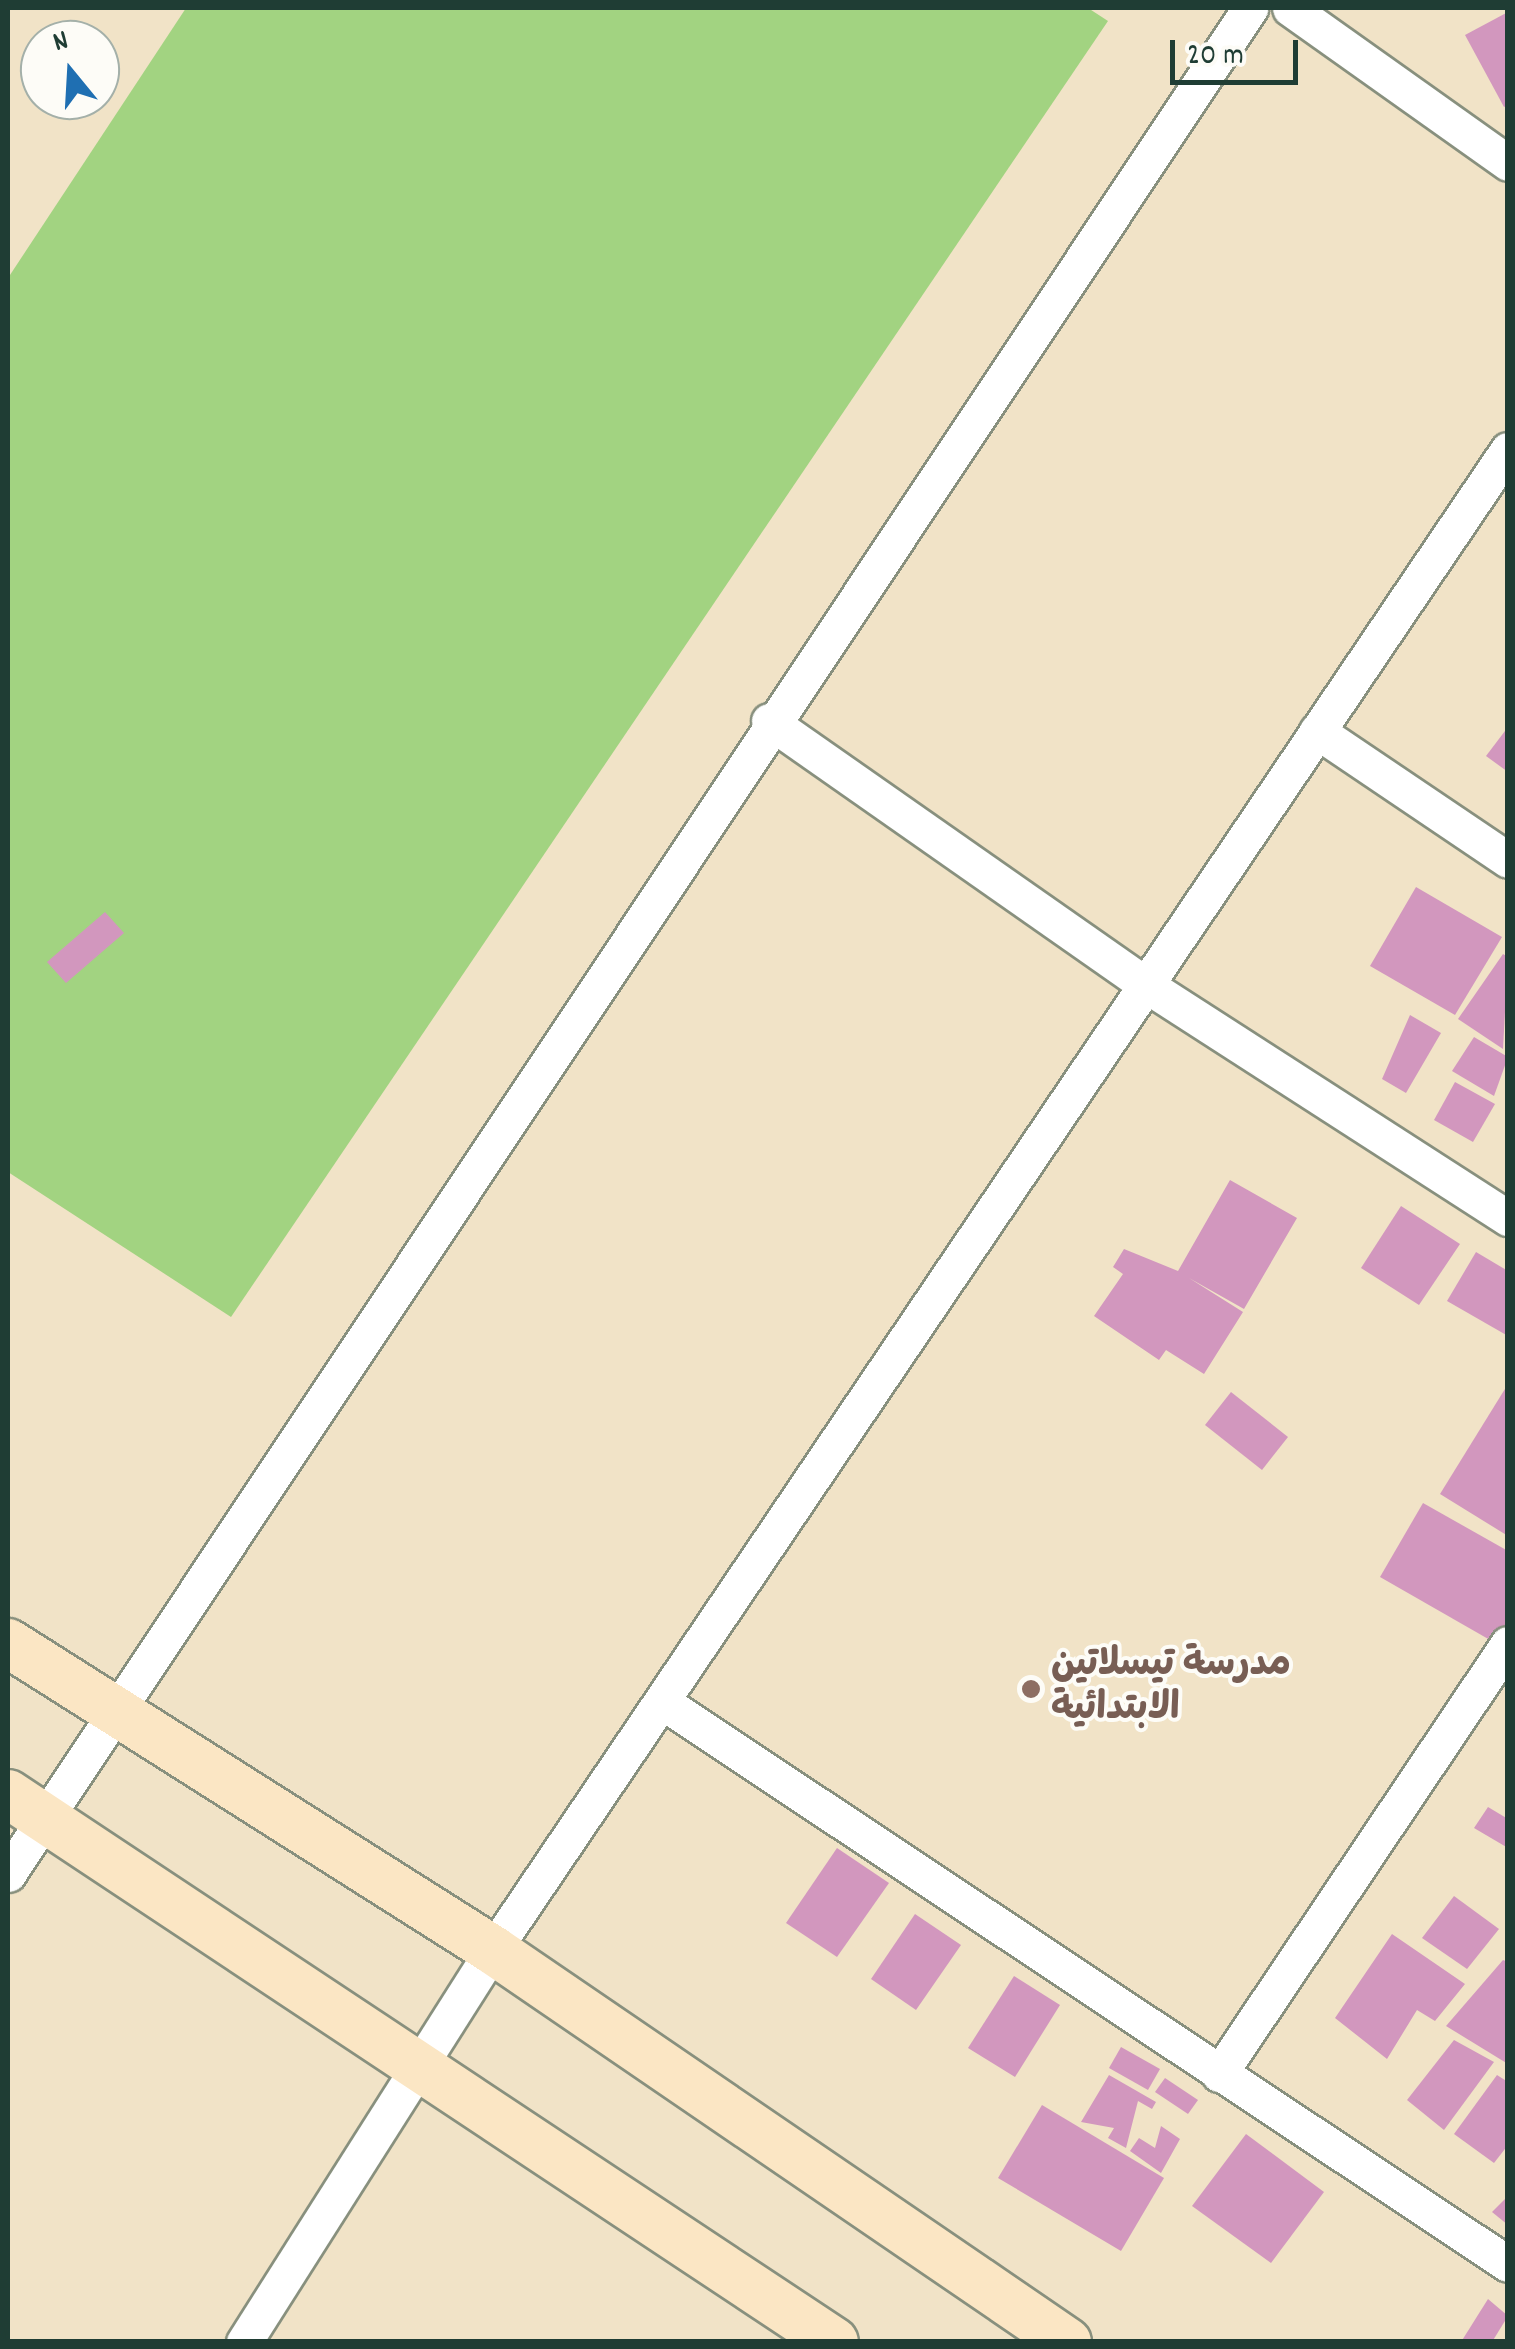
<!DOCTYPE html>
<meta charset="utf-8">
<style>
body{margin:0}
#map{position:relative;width:1515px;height:2349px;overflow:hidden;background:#f1e3c7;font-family:Dekko,"Playpen Sans Arabic",sans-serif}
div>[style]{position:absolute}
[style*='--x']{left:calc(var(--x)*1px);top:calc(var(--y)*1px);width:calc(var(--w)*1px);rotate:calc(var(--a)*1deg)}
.green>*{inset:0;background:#a2d381}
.building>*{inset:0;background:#d297be}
.roads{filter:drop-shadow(2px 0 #88907e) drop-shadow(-2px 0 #88907e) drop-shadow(0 2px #88907e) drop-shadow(0 -2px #88907e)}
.minor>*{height:35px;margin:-17.5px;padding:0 17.5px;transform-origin:17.5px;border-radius:17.5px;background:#fff}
.secondary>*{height:48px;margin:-24px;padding:0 24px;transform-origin:24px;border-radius:24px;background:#fbe6c4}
.dots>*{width:28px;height:28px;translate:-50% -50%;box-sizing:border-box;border:5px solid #fdfcf7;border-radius:50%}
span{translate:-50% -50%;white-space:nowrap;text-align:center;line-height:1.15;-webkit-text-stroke:8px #fdfcf7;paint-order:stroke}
.education-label{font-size:38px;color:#785e54;font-weight:700}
.left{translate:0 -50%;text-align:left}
.frame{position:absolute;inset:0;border:10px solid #1f3d34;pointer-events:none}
.north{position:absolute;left:20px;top:20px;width:100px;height:100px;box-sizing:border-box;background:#fdfcf7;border:2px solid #a4b0a9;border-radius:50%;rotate:342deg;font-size:28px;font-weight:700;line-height:40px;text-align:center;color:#1f3d34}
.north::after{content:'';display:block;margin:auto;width:35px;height:45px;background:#1f6fb2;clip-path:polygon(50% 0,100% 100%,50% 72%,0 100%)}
.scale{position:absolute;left:1170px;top:40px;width:128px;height:45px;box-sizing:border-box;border:5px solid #1f3d34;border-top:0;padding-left:12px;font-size:30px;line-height:35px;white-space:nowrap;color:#1f3d34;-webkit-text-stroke:8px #fdfcf7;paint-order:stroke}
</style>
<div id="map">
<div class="green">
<i style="clip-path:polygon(186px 8px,1088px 8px,1108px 21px,231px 1317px,8px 1172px,8px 278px)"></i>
</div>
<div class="building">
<i style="clip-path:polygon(1508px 12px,1508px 105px,1504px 107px,1465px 35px)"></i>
<i style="clip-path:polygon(1508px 727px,1508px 772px,1486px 756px)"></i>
<i style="clip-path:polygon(1416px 887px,1502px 937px,1455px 1015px,1370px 966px)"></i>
<i style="clip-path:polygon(105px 912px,124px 933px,66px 983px,47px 962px)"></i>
<i style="clip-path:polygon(1503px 954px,1508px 957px,1503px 1049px,1458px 1019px)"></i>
<i style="clip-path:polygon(1410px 1015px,1441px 1033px,1406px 1093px,1382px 1079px)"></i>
<i style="clip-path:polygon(1474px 1037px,1508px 1057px,1494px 1096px,1452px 1071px)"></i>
<i style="clip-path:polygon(1455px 1082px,1495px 1104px,1473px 1142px,1434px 1120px)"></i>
<i style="clip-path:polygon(1230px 1180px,1297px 1218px,1244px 1309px,1189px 1278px,1243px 1312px,1204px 1374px,1166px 1350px,1159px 1360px,1094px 1316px,1123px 1274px,1113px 1267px,1124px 1249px,1178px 1271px)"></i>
<i style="clip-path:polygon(1401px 1206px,1460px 1244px,1419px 1305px,1361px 1268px)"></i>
<i style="clip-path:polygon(1476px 1252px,1508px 1271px,1508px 1336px,1447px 1301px)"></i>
<i style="clip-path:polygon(1508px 1384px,1508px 1536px,1440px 1494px)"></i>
<i style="clip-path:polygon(1231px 1392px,1288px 1437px,1262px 1470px,1205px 1425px)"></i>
<i style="clip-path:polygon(1423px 1503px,1508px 1551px,1508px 1627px,1497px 1644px,1380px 1577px)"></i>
<i style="clip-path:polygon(1488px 1807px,1508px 1819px,1508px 1848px,1474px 1828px)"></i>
<i style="clip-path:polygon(837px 1848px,889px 1883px,837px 1957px,786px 1923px)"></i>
<i style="clip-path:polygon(1454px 1896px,1499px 1929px,1467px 1969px,1422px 1938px)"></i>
<i style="clip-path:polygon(915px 1914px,961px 1945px,916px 2010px,871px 1979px)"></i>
<i style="clip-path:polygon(1392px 1934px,1465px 1984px,1435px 2021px,1417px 2010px,1387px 2059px,1335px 2018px)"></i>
<i style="clip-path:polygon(1503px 1960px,1508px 1962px,1508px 2064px,1446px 2026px)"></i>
<i style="clip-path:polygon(1014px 1976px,1060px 2005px,1015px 2077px,968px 2048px)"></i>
<i style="clip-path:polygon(1454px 2040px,1494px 2062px,1444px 2130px,1407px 2100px)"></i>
<i style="clip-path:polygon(1121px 2047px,1160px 2069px,1148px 2090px,1109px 2068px)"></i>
<i style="clip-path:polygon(1109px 2075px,1156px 2102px,1152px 2109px,1138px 2101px,1126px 2148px,1108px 2138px,1114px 2128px,1081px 2122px)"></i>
<i style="clip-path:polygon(1497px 2075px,1508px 2082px,1508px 2145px,1494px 2163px,1454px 2134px)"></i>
<i style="clip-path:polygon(1165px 2078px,1198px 2100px,1188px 2114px,1155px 2092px)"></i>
<i style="clip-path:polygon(1042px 2105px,1164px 2178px,1121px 2251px,998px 2178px)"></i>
<i style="clip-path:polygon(1161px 2126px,1180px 2139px,1161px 2173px,1130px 2151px,1139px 2138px,1155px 2148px)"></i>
<i style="clip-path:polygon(1246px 2134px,1324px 2192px,1271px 2263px,1192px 2206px)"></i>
<i style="clip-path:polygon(1508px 2196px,1508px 2225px,1492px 2212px)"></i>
<i style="clip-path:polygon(1488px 2299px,1508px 2316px,1492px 2342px,1461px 2342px)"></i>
</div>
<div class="roads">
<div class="minor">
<i style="--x:1290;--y:8;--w:267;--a:35.4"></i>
<i style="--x:769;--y:721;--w:457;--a:35"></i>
<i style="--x:1143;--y:983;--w:434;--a:32.8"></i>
<i style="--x:1317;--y:731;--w:230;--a:34"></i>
<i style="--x:664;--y:1703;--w:1013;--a:33.61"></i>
<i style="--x:8;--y:1874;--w:2242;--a:-56.35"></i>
<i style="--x:1219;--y:2074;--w:518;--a:-56.1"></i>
<i style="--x:244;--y:2342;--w:464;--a:-57.6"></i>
<i style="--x:493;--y:1950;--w:1811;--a:-55.92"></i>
</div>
<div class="secondary">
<i style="--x:8;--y:1643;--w:574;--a:32.33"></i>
<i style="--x:493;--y:1950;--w:695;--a:34.33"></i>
<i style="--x:8;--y:1794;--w:991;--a:33.56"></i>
</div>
</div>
<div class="dots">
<i style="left:1031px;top:1689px;background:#8d6e63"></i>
</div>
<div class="education-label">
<span class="left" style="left:1051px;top:1689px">مدرسة تيسلاتين<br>الابتدائية</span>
</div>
<div class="frame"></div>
<div class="north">N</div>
<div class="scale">20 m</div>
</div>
